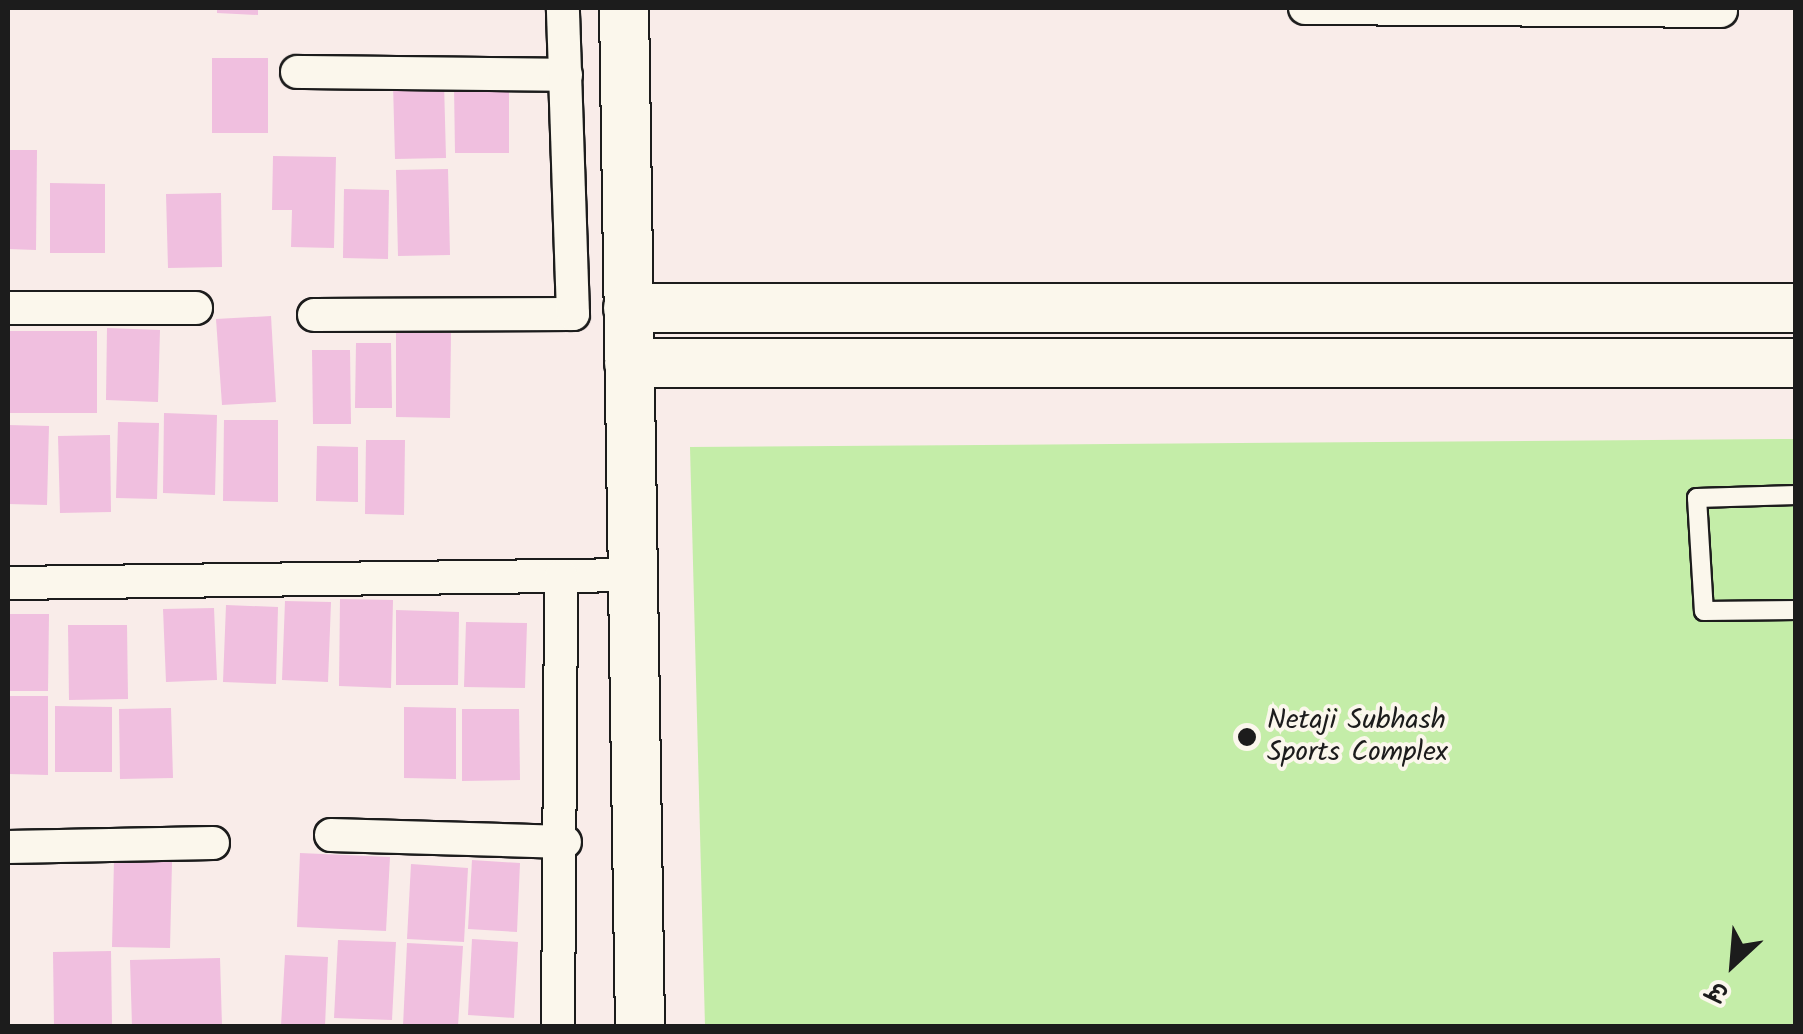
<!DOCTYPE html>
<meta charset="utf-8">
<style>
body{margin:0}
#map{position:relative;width:1803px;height:1034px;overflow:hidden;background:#f9ece9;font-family:Kalam,"Playpen Sans Deva",sans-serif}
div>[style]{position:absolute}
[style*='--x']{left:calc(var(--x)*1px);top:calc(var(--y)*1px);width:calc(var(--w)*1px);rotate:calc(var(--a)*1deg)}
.green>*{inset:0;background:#c4eda8}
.building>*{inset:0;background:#f0bfdf}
.roads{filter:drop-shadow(2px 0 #1c1c1c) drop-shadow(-2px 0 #1c1c1c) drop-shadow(0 2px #1c1c1c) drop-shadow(0 -2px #1c1c1c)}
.lane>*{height:18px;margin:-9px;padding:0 9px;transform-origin:9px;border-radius:9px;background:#fbf7ec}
.street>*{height:32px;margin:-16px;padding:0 16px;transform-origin:16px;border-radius:16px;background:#fbf7ec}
.secondary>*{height:48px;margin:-24px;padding:0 24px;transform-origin:24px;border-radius:24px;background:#fbf7ec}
.dots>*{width:28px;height:28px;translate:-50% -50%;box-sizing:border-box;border:5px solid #fbf7ec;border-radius:50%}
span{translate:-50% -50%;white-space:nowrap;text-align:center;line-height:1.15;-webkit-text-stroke:8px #fbf7ec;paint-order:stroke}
.poi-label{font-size:28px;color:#1c1c1c}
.left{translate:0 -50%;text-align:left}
.frame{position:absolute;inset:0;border:10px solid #1c1c1c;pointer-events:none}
.north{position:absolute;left:1683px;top:914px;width:100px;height:100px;-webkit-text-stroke:8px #fbf7ec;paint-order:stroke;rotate:206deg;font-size:28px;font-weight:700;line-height:40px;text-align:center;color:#1c1c1c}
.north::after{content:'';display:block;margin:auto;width:35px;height:45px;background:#1c1c1c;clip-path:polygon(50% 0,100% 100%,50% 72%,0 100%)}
</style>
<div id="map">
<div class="green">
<i style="clip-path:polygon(1795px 439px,1795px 1026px,705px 1026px,690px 447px)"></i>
</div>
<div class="building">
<i style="clip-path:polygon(217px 8px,258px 8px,258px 15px,217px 13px)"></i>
<i style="clip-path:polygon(212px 58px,268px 58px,268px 133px,212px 133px)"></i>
<i style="clip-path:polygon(444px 83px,446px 158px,395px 159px,393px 84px)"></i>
<i style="clip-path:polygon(454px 86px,509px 86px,509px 153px,455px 153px)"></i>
<i style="clip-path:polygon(8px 150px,37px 150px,36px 250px,8px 249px)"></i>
<i style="clip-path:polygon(273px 156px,336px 157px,334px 248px,291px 247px,292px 210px,272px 210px)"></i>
<i style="clip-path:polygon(448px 169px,450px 255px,398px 256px,396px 170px)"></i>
<i style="clip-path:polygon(50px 183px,105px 184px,105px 253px,50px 253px)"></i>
<i style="clip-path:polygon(344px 189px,389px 190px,388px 259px,343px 258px)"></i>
<i style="clip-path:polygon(221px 193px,222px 267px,168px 268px,166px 194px)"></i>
<i style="clip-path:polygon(271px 316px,276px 402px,222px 405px,216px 319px)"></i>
<i style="clip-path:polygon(107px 328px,160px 330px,158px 402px,106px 400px)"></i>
<i style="clip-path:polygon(8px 331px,97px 331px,97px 413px,8px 413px)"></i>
<i style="clip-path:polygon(396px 333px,451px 333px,450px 418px,396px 417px)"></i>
<i style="clip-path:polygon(356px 343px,391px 343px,392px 408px,355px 408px)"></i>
<i style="clip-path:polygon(312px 350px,350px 350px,351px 424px,313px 424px)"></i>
<i style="clip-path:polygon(164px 413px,217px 415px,215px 495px,163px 493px)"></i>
<i style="clip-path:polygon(224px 420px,278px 420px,278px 502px,223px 501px)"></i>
<i style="clip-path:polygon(118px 422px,159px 423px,157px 499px,116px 498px)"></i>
<i style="clip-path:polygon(8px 425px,49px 426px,47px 505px,8px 504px)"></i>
<i style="clip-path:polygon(110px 435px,111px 512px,60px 513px,58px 436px)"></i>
<i style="clip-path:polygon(366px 440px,405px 440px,404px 515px,365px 514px)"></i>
<i style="clip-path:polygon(317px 446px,358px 447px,358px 502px,316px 501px)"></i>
<i style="clip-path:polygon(340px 599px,393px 600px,391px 688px,339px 686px)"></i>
<i style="clip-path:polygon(285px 601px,331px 602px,328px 682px,282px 680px)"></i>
<i style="clip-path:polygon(226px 605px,278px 607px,276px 684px,223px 682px)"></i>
<i style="clip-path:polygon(214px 608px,217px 680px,166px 682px,163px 609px)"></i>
<i style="clip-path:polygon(396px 610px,459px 612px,458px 685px,396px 685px)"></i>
<i style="clip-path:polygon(8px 614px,49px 614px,48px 691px,8px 691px)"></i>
<i style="clip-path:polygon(466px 622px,527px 623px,525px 688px,464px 687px)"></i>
<i style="clip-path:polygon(68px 625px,127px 625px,128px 699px,69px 700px)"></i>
<i style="clip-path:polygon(8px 696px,48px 696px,48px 775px,8px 774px)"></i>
<i style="clip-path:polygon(55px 706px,112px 707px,112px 772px,55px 772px)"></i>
<i style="clip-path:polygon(404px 707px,456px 708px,456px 779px,404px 778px)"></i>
<i style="clip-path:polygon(171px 708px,173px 778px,120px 779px,119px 709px)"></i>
<i style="clip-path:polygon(462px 709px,519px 709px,520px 780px,462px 781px)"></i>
<i style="clip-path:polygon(300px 853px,390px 857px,386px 931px,297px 927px)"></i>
<i style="clip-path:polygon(114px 860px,172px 862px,170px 948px,112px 947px)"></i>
<i style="clip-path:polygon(472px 860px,520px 863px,517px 932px,468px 929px)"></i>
<i style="clip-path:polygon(411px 864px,468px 868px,464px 942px,407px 939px)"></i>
<i style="clip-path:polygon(472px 939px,518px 942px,514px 1018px,468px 1015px)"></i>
<i style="clip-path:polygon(338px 940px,396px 942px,392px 1020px,334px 1018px)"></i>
<i style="clip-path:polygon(407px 943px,463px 946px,458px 1026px,403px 1026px)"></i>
<i style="clip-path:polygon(111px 951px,112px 1026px,54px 1026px,53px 952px)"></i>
<i style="clip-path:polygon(285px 955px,328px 957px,325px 1026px,281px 1026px)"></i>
<i style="clip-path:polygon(220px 958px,222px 1026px,132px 1026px,130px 960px)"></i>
</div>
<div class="roads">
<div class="lane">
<i style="--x:1796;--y:495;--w:99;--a:178.3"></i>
<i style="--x:1697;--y:498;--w:113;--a:86.5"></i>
<i style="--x:1704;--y:611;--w:92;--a:-0.6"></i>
</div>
<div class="street">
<i style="--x:1305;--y:8;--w:416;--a:0.4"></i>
<i style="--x:297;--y:72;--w:269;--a:0.6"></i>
<i style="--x:8;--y:308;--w:188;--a:0"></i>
<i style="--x:314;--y:315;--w:259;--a:-0.2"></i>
<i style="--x:573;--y:314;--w:306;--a:-91.9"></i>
<i style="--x:8;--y:583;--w:624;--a:-0.73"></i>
<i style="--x:331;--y:835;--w:234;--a:1.7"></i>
<i style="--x:8;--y:847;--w:205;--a:-1.1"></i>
<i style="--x:558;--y:1026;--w:450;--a:-89.6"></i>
</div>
<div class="secondary">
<i style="--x:624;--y:8;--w:1018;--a:89.1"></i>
<i style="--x:628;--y:308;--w:1168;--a:0"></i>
<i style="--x:629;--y:363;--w:1167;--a:0"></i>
</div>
</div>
<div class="dots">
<i style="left:1247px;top:737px;background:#1c1c1c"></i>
</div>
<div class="poi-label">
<span class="left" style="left:1267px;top:737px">Netaji Subhash<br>Sports Complex</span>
</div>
<div class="frame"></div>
<div class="north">उ</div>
</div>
